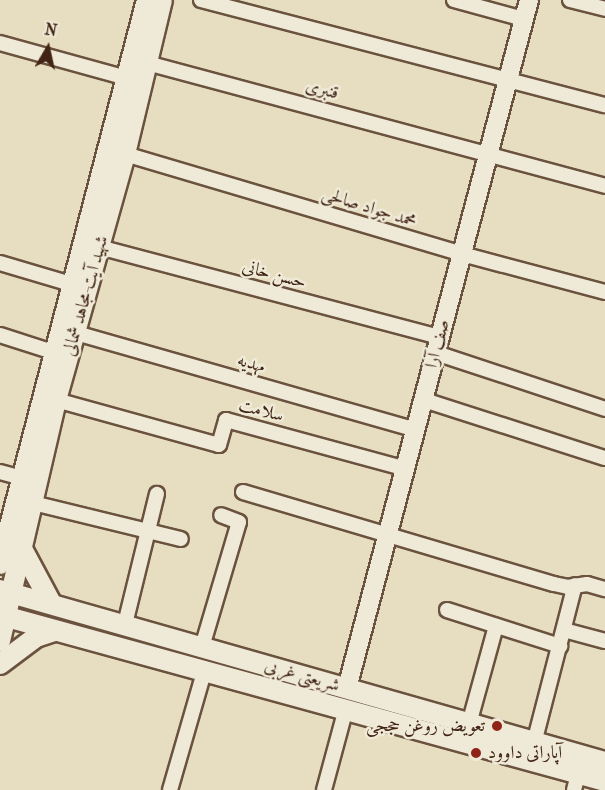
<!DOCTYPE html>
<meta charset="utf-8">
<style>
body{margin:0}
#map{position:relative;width:605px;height:790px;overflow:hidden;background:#e7dec1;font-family:"IM FELL French Canon",Amiri,serif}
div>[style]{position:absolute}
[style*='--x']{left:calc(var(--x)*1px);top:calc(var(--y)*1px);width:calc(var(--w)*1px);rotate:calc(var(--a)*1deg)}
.roads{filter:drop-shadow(2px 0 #6a523e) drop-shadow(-2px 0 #6a523e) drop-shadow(0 2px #6a523e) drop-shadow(0 -2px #6a523e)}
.minor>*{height:14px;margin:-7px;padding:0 7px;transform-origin:7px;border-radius:7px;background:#efead7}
.tertiary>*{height:18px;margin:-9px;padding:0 9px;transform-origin:9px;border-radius:9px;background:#efead7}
.secondary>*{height:20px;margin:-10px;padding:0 10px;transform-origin:10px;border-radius:10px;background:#efead7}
.dots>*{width:16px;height:16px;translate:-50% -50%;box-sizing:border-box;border:3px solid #efead7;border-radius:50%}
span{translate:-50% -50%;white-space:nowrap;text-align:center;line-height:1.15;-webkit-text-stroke:5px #efead7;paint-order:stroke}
.street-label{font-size:18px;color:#412413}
.poi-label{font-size:18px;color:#412413}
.right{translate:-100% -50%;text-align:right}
.left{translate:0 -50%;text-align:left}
.north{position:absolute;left:18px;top:18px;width:60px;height:60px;-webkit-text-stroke:4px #efead7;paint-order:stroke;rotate:9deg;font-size:16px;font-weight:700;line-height:24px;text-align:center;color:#412413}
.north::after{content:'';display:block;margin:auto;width:21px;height:27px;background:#412413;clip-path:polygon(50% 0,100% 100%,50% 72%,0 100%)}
</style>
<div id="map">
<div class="roads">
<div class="minor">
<i style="--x:201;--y:0;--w:417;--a:14.6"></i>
<i style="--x:454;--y:0;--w:73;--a:15.2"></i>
<i style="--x:570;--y:0;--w:36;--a:14"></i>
<i style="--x:0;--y:43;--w:132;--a:15.4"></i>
<i style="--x:147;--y:63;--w:474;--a:15"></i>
<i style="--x:125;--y:154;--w:352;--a:16.5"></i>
<i style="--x:462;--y:254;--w:148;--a:14.9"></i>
<i style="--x:99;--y:247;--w:353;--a:14.8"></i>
<i style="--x:0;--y:263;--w:74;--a:16.5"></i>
<i style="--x:76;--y:333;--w:354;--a:15.9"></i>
<i style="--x:0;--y:335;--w:56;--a:17.8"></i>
<i style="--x:436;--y:353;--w:178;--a:18.3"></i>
<i style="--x:56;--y:400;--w:169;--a:15.4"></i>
<i style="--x:219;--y:445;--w:26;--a:-74"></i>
<i style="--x:226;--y:420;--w:187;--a:15.2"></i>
<i style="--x:424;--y:400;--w:190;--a:17.8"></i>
<i style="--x:0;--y:472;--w:23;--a:15"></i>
<i style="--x:243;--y:492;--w:324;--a:16.5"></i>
<i style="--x:554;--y:584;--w:14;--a:12"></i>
<i style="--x:568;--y:587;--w:19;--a:-9"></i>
<i style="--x:587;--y:584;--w:19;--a:16"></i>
<i style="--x:33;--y:503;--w:152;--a:13.7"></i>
<i style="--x:447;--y:610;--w:119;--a:17.7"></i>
<i style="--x:125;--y:624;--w:134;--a:-76.2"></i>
<i style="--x:564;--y:630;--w:42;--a:15"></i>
<i style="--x:202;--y:647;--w:130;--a:-73.5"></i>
<i style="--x:239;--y:522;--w:19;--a:-159"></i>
<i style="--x:469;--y:724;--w:102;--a:-74.6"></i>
<i style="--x:534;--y:743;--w:163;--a:-75.5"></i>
<i style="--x:170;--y:790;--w:123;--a:-73.9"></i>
<i style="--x:324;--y:790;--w:81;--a:-74.9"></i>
<i style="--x:574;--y:790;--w:16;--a:-76"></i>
</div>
<div class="tertiary">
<i style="--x:347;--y:688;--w:712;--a:-75.18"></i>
</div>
<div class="secondary">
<i style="--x:21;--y:547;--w:64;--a:61.8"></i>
<i style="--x:0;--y:564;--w:583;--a:-75.39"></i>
<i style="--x:0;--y:590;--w:629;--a:15.87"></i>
<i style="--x:0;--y:615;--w:627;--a:15.34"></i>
<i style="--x:0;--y:641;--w:247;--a:-76.9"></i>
<i style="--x:56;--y:400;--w:255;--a:-74.3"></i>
<i style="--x:125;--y:154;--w:158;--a:-76.5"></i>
<i style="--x:0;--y:664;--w:45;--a:-36.9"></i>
<i style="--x:36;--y:637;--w:20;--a:-18"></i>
</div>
</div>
<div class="dots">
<i style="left:497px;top:726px;background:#8f2418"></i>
<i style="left:476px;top:753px;background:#8f2418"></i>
</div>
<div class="street-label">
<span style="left:322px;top:90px;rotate:15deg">قنبری</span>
<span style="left:369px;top:208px;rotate:17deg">محمد جواد صالحی</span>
<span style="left:274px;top:275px;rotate:15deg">حسن خانی</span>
<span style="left:86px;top:296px;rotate:-74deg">شهید آیت-مجاهد شمالی</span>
<span style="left:438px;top:344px;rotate:-75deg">صف آرا</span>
<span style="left:251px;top:364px;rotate:16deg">مهدیه</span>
<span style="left:261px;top:411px;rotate:15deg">سلامت</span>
<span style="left:302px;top:676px;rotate:16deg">شریعتی غربی</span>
</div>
<div class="poi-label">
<span class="right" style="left:485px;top:726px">تعویض روغن حججی</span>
<span class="left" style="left:488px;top:753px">آپاراتی داوود</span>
</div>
<div class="north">N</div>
</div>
